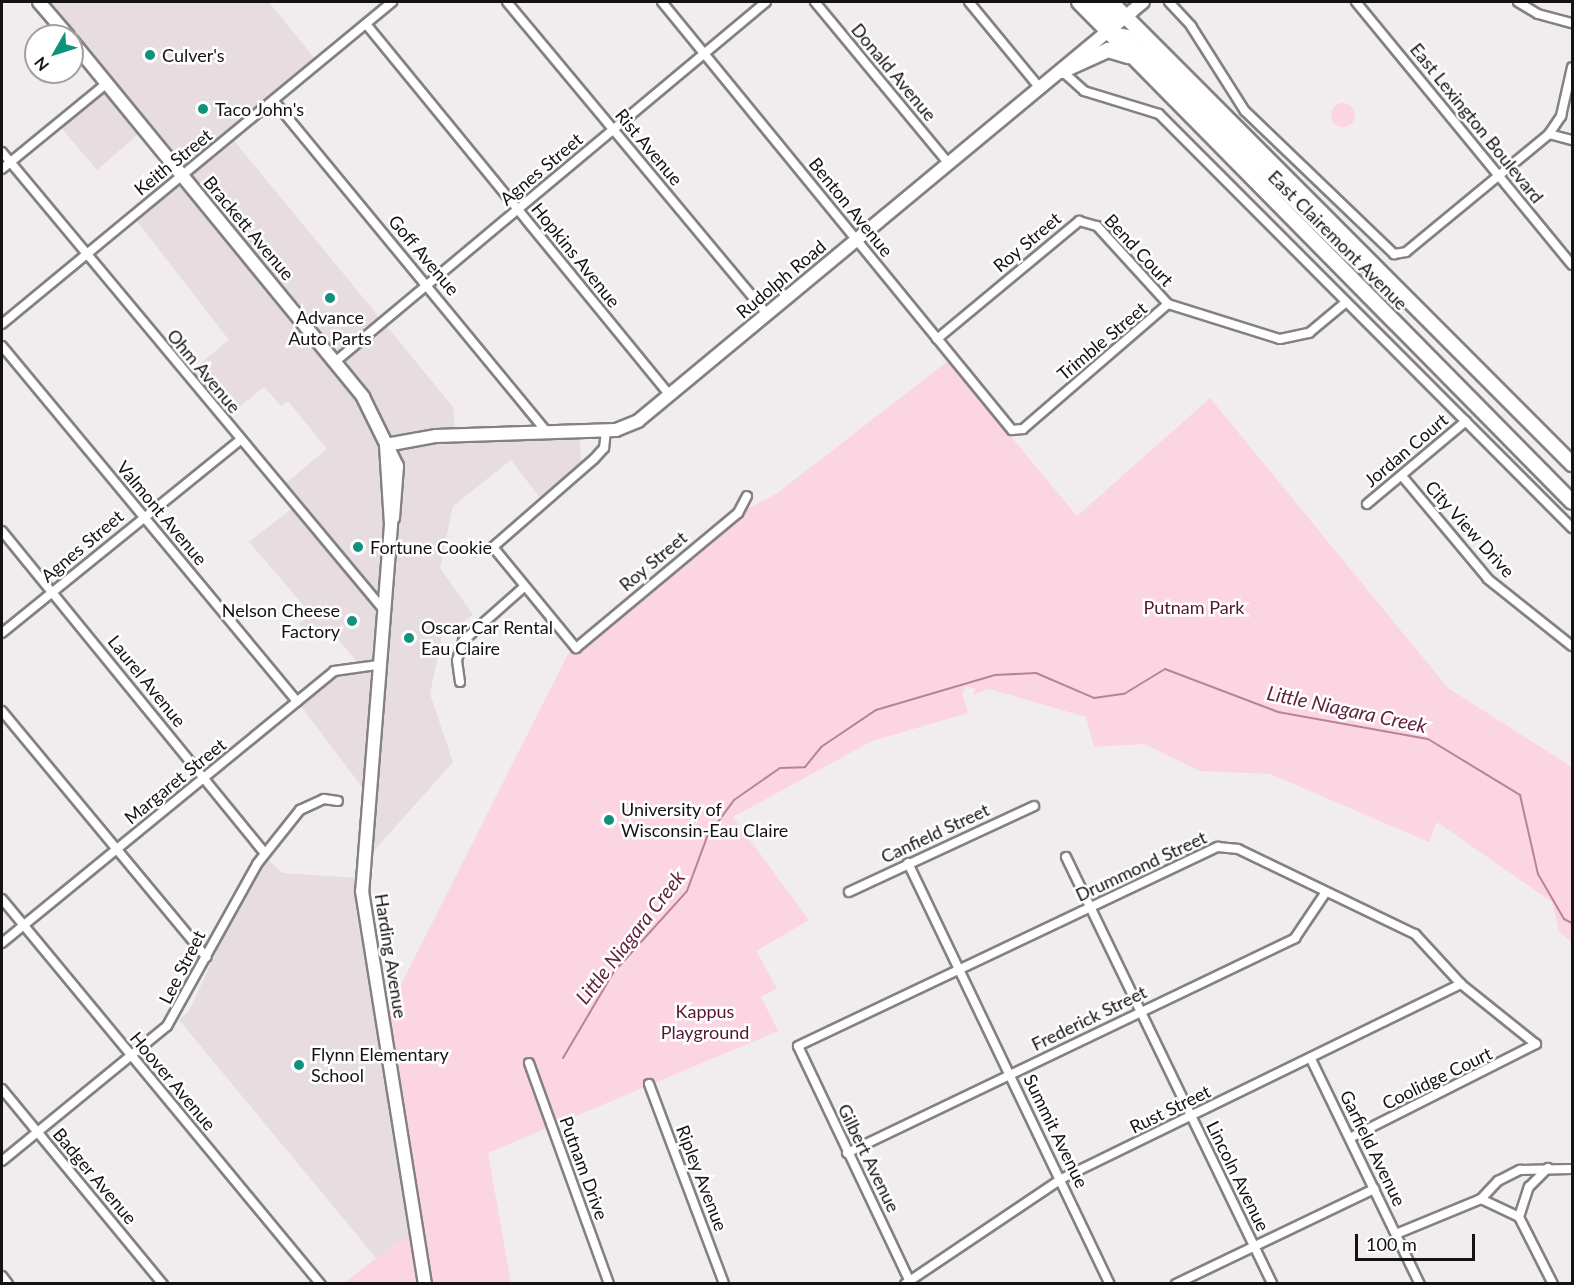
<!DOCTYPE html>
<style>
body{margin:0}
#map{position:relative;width:1574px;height:1285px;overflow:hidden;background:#f1edef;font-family:Lato,sans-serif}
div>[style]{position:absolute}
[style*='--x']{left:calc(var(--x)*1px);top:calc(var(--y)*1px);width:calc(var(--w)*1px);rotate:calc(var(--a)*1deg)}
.built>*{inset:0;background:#e7dcdf}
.green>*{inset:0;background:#fcd5e2}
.round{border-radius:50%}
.stream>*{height:2px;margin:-1px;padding:0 1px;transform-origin:1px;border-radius:1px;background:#b78496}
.roads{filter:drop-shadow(2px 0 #848182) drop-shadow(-2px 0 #848182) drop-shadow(0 2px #848182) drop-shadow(0 -2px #848182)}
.street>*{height:8px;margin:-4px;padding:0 4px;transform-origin:4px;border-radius:4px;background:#fff}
.secondary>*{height:12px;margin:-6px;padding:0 6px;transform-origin:6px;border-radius:6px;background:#fff}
.primary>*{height:14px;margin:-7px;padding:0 7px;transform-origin:7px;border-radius:7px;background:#fff}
.dots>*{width:16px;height:16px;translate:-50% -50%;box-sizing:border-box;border:3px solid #fff;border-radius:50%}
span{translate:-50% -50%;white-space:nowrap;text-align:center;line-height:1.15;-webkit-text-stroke:5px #fff;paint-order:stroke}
.poi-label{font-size:18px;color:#141213}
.left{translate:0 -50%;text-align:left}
.right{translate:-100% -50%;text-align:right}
.street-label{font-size:18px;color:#141213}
.park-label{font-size:18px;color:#551733}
.water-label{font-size:20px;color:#62233f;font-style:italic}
.frame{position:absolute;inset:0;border:3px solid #141213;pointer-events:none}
.north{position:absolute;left:24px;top:24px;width:60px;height:60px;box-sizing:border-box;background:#fff;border:2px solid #a1a0a1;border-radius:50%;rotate:231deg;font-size:16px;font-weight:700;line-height:24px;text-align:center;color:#141213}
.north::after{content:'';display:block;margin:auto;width:21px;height:27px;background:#0f927b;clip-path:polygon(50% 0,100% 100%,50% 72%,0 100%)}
.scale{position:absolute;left:1355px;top:1234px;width:120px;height:27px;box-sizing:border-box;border:3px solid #141213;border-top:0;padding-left:8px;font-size:18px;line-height:21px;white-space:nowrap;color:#141213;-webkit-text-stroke:4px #fff;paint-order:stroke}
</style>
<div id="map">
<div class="built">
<i style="clip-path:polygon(39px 2px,269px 2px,319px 64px,231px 137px,453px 407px,455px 427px,480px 434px,579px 432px,582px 470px,543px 502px,511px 460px,453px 506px,440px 568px,473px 615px,442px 636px,430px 694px,453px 762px,364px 862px,368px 795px,297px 701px,334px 671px,358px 663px,327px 626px,312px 638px,299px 624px,311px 614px,249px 542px,295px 506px,280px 488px,327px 449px,288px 401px,281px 406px,264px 387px,223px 420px,186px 375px,229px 340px,133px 216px,182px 176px,144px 129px,97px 170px,57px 123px,106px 83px)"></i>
<i style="clip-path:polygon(268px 860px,283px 873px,357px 878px,409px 1235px,376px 1258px,179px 1020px,189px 1011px,245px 890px)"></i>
</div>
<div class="green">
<i class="round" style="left:1331px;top:103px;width:24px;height:24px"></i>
<i style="clip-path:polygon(948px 361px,1077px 516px,1210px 398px,1448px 688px,1572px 767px,1572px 943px,1559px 931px,1552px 902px,1437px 822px,1429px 842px,1270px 774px,1200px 771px,1144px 744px,1094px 747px,1086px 717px,989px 689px,973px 695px,975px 689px,966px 686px,962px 693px,968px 713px,872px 741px,733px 817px,809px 920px,756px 951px,777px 988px,761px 997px,778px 1031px,488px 1153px,511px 1283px,425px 1283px,383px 1020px,571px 648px,738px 513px,776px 494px)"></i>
<i style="clip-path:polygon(409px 1235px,417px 1283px,344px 1283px,376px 1258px)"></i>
</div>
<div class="stream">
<i style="--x:563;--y:1058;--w:99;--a:-59.5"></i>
<i style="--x:613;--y:973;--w:110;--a:-47.9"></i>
<i style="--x:687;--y:891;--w:58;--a:-69.7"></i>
<i style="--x:707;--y:837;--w:46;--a:-53.9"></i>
<i style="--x:734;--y:800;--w:56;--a:-34.8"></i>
<i style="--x:780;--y:768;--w:25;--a:-2"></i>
<i style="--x:805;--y:767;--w:26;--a:-51"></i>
<i style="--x:821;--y:747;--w:66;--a:-33.9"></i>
<i style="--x:876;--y:710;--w:124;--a:-16.4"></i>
<i style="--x:995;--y:675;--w:41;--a:-2.8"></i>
<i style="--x:1036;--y:673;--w:63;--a:23.3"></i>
<i style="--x:1094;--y:698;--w:30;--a:-8"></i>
<i style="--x:1124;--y:694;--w:48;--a:-31.4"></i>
<i style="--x:1165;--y:669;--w:121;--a:20.8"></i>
<i style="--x:1278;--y:712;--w:152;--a:10.2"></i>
<i style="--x:1428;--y:739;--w:108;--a:31.3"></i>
<i style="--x:1520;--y:795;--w:81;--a:77.2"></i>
<i style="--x:1538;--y:874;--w:52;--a:60"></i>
<i style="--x:1564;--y:919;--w:9;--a:27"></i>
</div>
<div class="roads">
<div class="street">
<i style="--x:507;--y:2;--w:405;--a:50.2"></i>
<i style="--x:662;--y:2;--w:553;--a:50.73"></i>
<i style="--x:1012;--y:430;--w:11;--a:-5"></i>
<i style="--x:1023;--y:429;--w:191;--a:-40.8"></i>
<i style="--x:1168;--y:304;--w:117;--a:17.4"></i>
<i style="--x:1280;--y:339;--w:30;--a:-12"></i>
<i style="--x:1309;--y:333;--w:47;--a:-39.8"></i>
<i style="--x:815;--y:2;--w:209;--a:50.4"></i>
<i style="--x:969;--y:2;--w:112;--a:50.5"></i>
<i style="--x:1169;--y:2;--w:33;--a:47"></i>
<i style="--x:1191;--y:26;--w:101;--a:57.6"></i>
<i style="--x:1245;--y:111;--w:207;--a:43.8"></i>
<i style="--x:1394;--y:254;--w:12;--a:-9"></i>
<i style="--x:1406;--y:252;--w:185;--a:-39.5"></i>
<i style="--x:1549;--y:134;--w:22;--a:-56"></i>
<i style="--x:1561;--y:116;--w:50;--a:-77.3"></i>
<i style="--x:1356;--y:2;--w:340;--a:50.6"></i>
<i style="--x:1518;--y:2;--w:23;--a:31"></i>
<i style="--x:1538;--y:14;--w:35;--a:15"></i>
<i style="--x:366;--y:24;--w:480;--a:50.7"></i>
<i style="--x:1062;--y:71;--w:30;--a:42"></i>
<i style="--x:1084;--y:91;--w:78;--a:17"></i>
<i style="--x:1159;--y:114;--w:585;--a:45.07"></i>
<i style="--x:274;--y:101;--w:429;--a:50.5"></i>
<i style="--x:1549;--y:134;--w:24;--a:15"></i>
<i style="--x:2;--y:152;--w:595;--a:50.18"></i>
<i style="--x:2;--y:169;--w:136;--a:-39.3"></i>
<i style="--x:2;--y:324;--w:506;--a:-39.54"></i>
<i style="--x:937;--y:339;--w:185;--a:-39.7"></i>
<i style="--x:1079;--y:221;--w:19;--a:16"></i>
<i style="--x:1097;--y:226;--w:105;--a:47.7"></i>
<i style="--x:2;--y:346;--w:462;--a:50.3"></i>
<i style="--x:336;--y:361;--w:560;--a:-39.86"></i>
<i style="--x:606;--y:430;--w:18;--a:96"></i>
<i style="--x:604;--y:448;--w:15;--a:132"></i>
<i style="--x:594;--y:459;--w:134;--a:138.9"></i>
<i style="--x:493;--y:547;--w:131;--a:50.6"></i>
<i style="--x:576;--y:648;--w:211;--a:-39.8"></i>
<i style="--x:738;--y:513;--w:19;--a:-62"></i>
<i style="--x:1402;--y:476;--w:134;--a:50.1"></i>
<i style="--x:1488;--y:579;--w:107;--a:38.6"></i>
<i style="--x:1367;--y:504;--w:129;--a:-40"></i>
<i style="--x:2;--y:531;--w:416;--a:50.8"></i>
<i style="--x:2;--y:633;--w:306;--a:-39"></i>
<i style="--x:460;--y:682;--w:22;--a:-98"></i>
<i style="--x:457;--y:660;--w:20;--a:-72"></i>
<i style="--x:463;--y:641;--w:81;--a:-41.5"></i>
<i style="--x:2;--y:711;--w:320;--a:50.3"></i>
<i style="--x:1066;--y:857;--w:474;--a:64.2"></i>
<i style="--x:908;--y:863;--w:467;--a:64.4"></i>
<i style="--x:849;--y:892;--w:204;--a:-24.9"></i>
<i style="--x:2;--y:899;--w:500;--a:50.4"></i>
<i style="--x:2;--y:943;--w:429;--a:-39.3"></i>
<i style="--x:334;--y:671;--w:43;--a:-7.9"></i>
<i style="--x:1311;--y:1059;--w:250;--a:64.2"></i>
<i style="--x:529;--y:1063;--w:235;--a:70.1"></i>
<i style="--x:649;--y:1084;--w:214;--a:69.4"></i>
<i style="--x:2;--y:1089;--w:253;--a:50.5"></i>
<i style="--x:847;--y:1153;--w:497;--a:-25.6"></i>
<i style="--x:1295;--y:938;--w:55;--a:-56"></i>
<i style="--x:2;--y:1161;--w:213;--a:-39.3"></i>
<i style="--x:167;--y:1026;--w:185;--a:-60.9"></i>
<i style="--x:257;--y:864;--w:69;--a:-51.5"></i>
<i style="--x:300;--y:810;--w:26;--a:-25"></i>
<i style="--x:324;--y:799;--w:14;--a:8"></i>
<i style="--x:1481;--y:1199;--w:42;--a:25.3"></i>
<i style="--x:1519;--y:1217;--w:75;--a:63.1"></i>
<i style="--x:1519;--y:1217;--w:32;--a:-72"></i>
<i style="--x:1529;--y:1187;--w:27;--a:-45"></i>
<i style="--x:1396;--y:1234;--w:92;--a:-22.4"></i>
<i style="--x:1481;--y:1199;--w:25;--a:-47"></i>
<i style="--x:1498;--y:1181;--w:25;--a:-27"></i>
<i style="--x:1520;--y:1170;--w:52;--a:-1.1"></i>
<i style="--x:2;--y:1276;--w:10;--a:53"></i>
<i style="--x:905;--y:1284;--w:188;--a:-33.9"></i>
<i style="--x:1061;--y:1179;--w:445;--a:-26"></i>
<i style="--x:911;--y:1284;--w:263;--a:-115.4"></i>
<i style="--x:798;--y:1046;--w:465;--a:-25.4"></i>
<i style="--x:1218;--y:847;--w:20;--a:6"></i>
<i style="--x:1238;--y:849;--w:196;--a:25.7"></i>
<i style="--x:1415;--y:934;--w:68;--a:47.4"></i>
<i style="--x:1461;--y:984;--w:96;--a:38.7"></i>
<i style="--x:1536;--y:1044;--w:208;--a:153.2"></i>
<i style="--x:1176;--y:1284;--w:220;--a:-25.6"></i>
</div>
<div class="secondary">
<i style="--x:39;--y:2;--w:45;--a:49.5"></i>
<i style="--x:1094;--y:2;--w:24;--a:42"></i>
<i style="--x:1112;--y:18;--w:13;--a:-9"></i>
<i style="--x:1107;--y:32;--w:20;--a:11"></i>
<i style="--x:1127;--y:36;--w:308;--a:44.7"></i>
<i style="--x:1346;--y:253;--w:35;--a:31"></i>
<i style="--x:72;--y:41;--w:460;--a:50.7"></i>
<i style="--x:363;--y:397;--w:77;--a:63.8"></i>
<i style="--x:397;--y:466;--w:52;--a:94.4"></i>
<i style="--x:386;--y:445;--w:51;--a:-10.2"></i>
<i style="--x:436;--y:436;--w:180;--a:-1.9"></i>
<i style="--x:616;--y:430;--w:24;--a:-22"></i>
<i style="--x:638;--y:421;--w:656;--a:-39.68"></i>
<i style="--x:386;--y:445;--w:80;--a:86.4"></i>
<i style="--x:391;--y:525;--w:367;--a:94.5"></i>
<i style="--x:362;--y:891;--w:398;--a:80.9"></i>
</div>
<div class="primary">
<i style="--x:1079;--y:2;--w:702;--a:45.4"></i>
<i style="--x:1111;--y:2;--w:653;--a:45.06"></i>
<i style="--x:1062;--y:71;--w:51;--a:-24.5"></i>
<i style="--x:1108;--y:50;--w:21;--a:17"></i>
</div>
</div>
<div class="dots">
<i style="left:150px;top:55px;background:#0f927b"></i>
<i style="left:203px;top:109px;background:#0f927b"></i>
<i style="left:330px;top:298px;background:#0f927b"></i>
<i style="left:358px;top:547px;background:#0f927b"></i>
<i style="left:352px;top:621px;background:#0f927b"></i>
<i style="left:409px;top:638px;background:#0f927b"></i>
<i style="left:609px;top:820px;background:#0f927b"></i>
<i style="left:299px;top:1065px;background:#0f927b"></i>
</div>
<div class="poi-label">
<span class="left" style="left:162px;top:55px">Culver's</span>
<span class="left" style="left:215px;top:109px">Taco John's</span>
<span style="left:330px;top:328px">Advance<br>Auto Parts</span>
<span class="left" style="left:370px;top:547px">Fortune Cookie</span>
<span class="right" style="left:340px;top:621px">Nelson Cheese<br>Factory</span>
<span class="left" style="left:421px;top:638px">Oscar Car Rental<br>Eau Claire</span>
<span class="left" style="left:621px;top:820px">University of<br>Wisconsin-Eau Claire</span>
<span class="left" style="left:311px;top:1065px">Flynn Elementary<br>School</span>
</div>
<div class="street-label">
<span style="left:894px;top:72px;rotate:50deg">Donald Avenue</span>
<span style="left:1477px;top:123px;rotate:51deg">East Lexington Boulevard</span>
<span style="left:649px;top:147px;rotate:50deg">Rist Avenue</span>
<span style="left:173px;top:162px;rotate:-39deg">Keith Street</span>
<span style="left:541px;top:169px;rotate:-40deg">Agnes Street</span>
<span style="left:851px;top:207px;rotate:51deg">Benton Avenue</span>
<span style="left:249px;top:228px;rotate:50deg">Brackett Avenue</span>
<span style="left:1338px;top:240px;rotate:45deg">East Clairemont Avenue</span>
<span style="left:1027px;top:242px;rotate:-40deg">Roy Street</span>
<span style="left:1139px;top:250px;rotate:47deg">Bend Court</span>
<span style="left:424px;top:255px;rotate:50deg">Goff Avenue</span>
<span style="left:576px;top:255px;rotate:51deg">Hopkins Avenue</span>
<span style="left:781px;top:279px;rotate:-40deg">Rudolph Road</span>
<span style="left:1102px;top:341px;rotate:-40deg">Trimble Street</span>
<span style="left:204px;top:371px;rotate:50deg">Ohm Avenue</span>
<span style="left:1406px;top:450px;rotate:-40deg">Jordan Court</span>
<span style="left:162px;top:513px;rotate:50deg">Valmont Avenue</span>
<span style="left:1470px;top:529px;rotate:48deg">City View Drive</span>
<span style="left:82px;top:546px;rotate:-40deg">Agnes Street</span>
<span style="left:653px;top:561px;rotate:-40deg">Roy Street</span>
<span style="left:147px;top:681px;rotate:51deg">Laurel Avenue</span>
<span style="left:175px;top:781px;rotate:-39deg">Margaret Street</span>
<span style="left:935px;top:833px;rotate:-25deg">Canfield Street</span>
<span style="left:1141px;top:866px;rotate:-25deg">Drummond Street</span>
<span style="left:391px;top:956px;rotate:81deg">Harding Avenue</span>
<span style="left:182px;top:967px;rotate:-63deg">Lee Street</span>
<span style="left:1089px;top:1018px;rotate:-26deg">Frederick Street</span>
<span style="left:1437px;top:1078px;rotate:-26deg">Coolidge Court</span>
<span style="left:173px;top:1081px;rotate:50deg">Hoover Avenue</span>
<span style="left:1170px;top:1109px;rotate:-26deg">Rust Street</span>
<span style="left:1056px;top:1131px;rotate:64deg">Summit Avenue</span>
<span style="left:1373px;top:1148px;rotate:64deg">Garfield Avenue</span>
<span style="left:869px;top:1158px;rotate:64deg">Gilbert Avenue</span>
<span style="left:584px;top:1168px;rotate:70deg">Putnam Drive</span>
<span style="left:95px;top:1176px;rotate:50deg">Badger Avenue</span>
<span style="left:1238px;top:1176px;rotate:64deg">Lincoln Avenue</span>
<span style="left:702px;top:1178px;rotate:69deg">Ripley Avenue</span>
</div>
<div class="park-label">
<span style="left:1194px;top:607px">Putnam Park</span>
<span style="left:705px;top:1022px">Kappus<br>Playground</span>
</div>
<div class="water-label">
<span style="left:1347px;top:709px;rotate:12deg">Little Niagara Creek</span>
<span style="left:630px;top:937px;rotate:-52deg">Little Niagara Creek</span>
</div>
<div class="frame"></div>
<div class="north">N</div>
<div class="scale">100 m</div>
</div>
